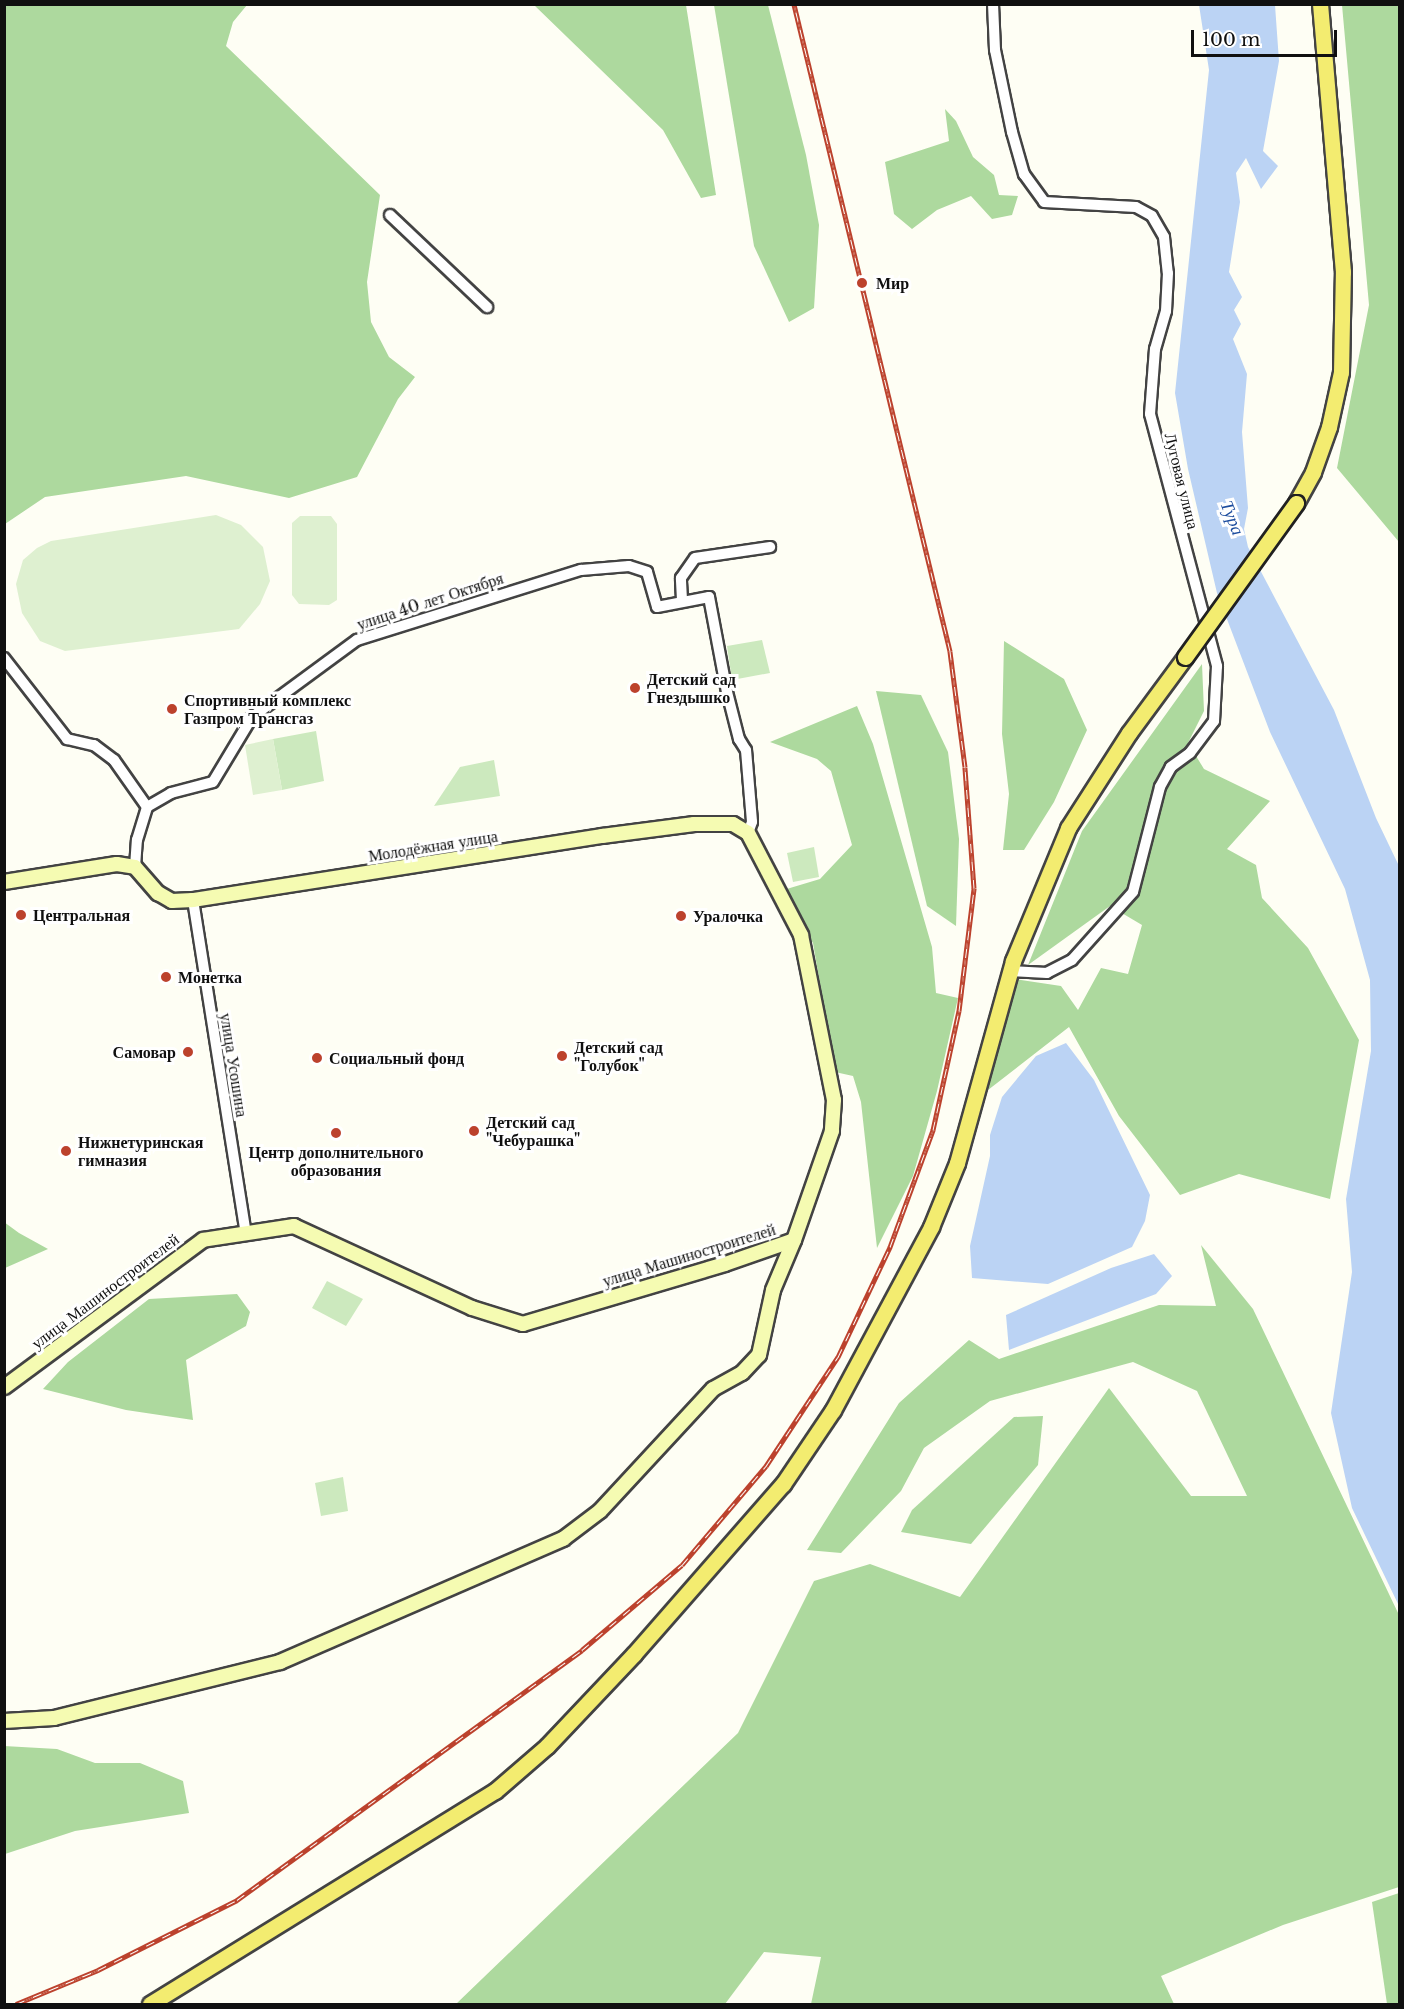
<!DOCTYPE html>
<meta charset="utf-8">
<style>
body{margin:0}
#map{position:relative;width:1404px;height:2009px;overflow:hidden;background:#fefef4;font-family:"Libre Baskerville",serif}
div>[style]{position:absolute}
[style*='--x']{left:calc(var(--x)*1px);top:calc(var(--y)*1px);width:calc(var(--w)*1px);rotate:calc(var(--a)*1deg)}
.green>*{inset:0;background:#cce9be}
.forest>*{inset:0;background:#add99e}
.pitch>*{inset:0;background:#def0d0}
.water>*{inset:0;background:#bbd3f4}
.roads{filter:drop-shadow(2px 0 #434343) drop-shadow(-2px 0 #434343) drop-shadow(0 2px #434343) drop-shadow(0 -2px #434343)}
.street>*{height:10px;margin:-5px;padding:0 5px;transform-origin:5px;border-radius:5px;background:#fff}
.secondary>*{height:14px;margin:-7px;padding:0 7px;transform-origin:7px;border-radius:7px;background:#f5fbb2}
.primary>*{height:15px;margin:-7.5px;padding:0 7.5px;transform-origin:7.5px;border-radius:7.5px;background:#f3ec70}
.rail>*{height:5px;margin-top:-2.5px;transform-origin:0;background:repeating-linear-gradient(90deg,#fff 0 9px,#bc422d 0 18px);box-sizing:border-box;border-block:2px solid #bc422d}
.bridges{filter:drop-shadow(2px 0 #212121) drop-shadow(-2px 0 #212121) drop-shadow(0 2px #212121) drop-shadow(0 -2px #212121)}
.primary-bridge>*{height:15px;margin:-7.5px;padding:0 7.5px;transform-origin:7.5px;border-radius:7.5px;background:#f3ec70}
.dots>*{width:16px;height:16px;translate:-50% -50%;box-sizing:border-box;border:3px solid #fff;border-radius:50%}
span{translate:-50% -50%;white-space:nowrap;text-align:center;line-height:1.15;-webkit-text-stroke:6px #fff;paint-order:stroke}
.poi-label{font-size:16px;color:#101010;font-weight:700}
.left{translate:0 -50%;text-align:left}
.right{translate:-100% -50%;text-align:right}
.street-label{font-size:16px;color:#101010}
.water-label{font-size:18px;color:#1d4d9e;font-style:italic}
.frame{position:absolute;inset:0;border:6px solid #101010;pointer-events:none}
.scale{position:absolute;left:1191px;top:30px;width:146px;height:27px;box-sizing:border-box;border:3px solid #101010;border-top:0;padding-left:8px;font-size:18px;line-height:21px;white-space:nowrap;color:#101010;-webkit-text-stroke:4px #fff;paint-order:stroke}
</style>
<div id="map">
<div class="green">
<i style="clip-path:polygon(762px 640px,770px 673px,732px 680px,727px 646px)"></i>
<i style="clip-path:polygon(316px 731px,324px 781px,282px 790px,273px 739px)"></i>
<i style="clip-path:polygon(494px 760px,500px 796px,434px 806px,460px 767px)"></i>
<i style="clip-path:polygon(814px 847px,819px 877px,793px 882px,787px 853px)"></i>
<i style="clip-path:polygon(327px 1281px,363px 1299px,346px 1326px,312px 1308px)"></i>
<i style="clip-path:polygon(343px 1477px,348px 1511px,321px 1516px,315px 1483px)"></i>
</div>
<div class="forest">
<i style="clip-path:polygon(5px 4px,247px 5px,233px 22px,226px 46px,380px 195px,367px 282px,371px 322px,389px 357px,415px 377px,398px 399px,357px 477px,289px 498px,186px 476px,45px 497px,5px 524px)"></i>
<i style="clip-path:polygon(534px 5px,686px 5px,716px 195px,701px 198px,663px 130px)"></i>
<i style="clip-path:polygon(714px 5px,768px 5px,806px 155px,819px 225px,814px 308px,789px 322px,754px 246px)"></i>
<i style="clip-path:polygon(1342px 5px,1399px 5px,1399px 542px,1337px 468px,1369px 305px)"></i>
<i style="clip-path:polygon(945px 109px,956px 121px,973px 157px,994px 175px,999px 195px,1018px 196px,1012px 215px,992px 219px,971px 196px,937px 210px,912px 229px,894px 214px,885px 162px,949px 141px)"></i>
<i style="clip-path:polygon(1004px 641px,1064px 679px,1087px 730px,1054px 802px,1024px 850px,1003px 850px,1009px 794px,1002px 734px)"></i>
<i style="clip-path:polygon(1202px 664px,1204px 711px,1188px 743px,1204px 769px,1270px 801px,1227px 849px,1256px 865px,1262px 898px,1308px 948px,1359px 1040px,1330px 1199px,1239px 1174px,1180px 1195px,1119px 1116px,1069px 1027px,988px 1090px,1015px 979px,1061px 986px,1078px 1010px,1101px 968px,1128px 974px,1142px 925px,1110px 906px,1028px 965px,1082px 831px)"></i>
<i style="clip-path:polygon(876px 691px,921px 695px,948px 752px,959px 839px,956px 926px,927px 906px)"></i>
<i style="clip-path:polygon(857px 706px,873px 744px,932px 947px,936px 993px,958px 998px,937px 1091px,913px 1176px,877px 1248px,861px 1102px,853px 1076px,835px 1072px,813px 943px,780px 891px,820px 879px,852px 845px,831px 771px,817px 759px,770px 742px)"></i>
<i style="clip-path:polygon(4px 1222px,19px 1233px,48px 1249px,5px 1268px)"></i>
<i style="clip-path:polygon(1201px 1245px,1253px 1309px,1399px 1615px,1399px 1887px,1283px 1925px,1161px 1976px,1174px 2004px,811px 2004px,821px 1957px,764px 1952px,725px 2004px,456px 2004px,738px 1733px,814px 1581px,870px 1564px,960px 1597px,1109px 1388px,1191px 1496px,1247px 1496px,1197px 1391px,1133px 1362px,990px 1401px,924px 1448px,901px 1491px,841px 1553px,807px 1550px,899px 1403px,969px 1340px,999px 1359px,1159px 1305px,1216px 1306px)"></i>
<i style="clip-path:polygon(237px 1294px,250px 1312px,246px 1326px,186px 1360px,193px 1420px,126px 1410px,43px 1389px,68px 1362px,149px 1299px)"></i>
<i style="clip-path:polygon(1043px 1416px,1038px 1465px,971px 1544px,901px 1532px,912px 1510px,1014px 1417px)"></i>
<i style="clip-path:polygon(4px 1746px,57px 1749px,95px 1763px,140px 1763px,183px 1781px,189px 1813px,75px 1831px,5px 1854px)"></i>
<i style="clip-path:polygon(1399px 1893px,1399px 2004px,1387px 2004px,1372px 1902px)"></i>
</div>
<div class="pitch">
<i style="clip-path:polygon(216px 515px,241px 525px,263px 547px,270px 581px,260px 604px,239px 629px,65px 651px,40px 641px,22px 613px,16px 584px,23px 560px,37px 548px,51px 541px)"></i>
<i style="clip-path:polygon(300px 516px,331px 516px,337px 524px,337px 600px,329px 605px,299px 604px,292px 595px,292px 523px)"></i>
<i style="clip-path:polygon(273px 739px,282px 790px,253px 795px,245px 745px)"></i>
</div>
<div class="water">
<i style="clip-path:polygon(1199px 5px,1275px 5px,1279px 61px,1263px 151px,1278px 166px,1261px 189px,1246px 158px,1236px 173px,1240px 202px,1229px 272px,1242px 297px,1234px 310px,1241px 324px,1233px 339px,1247px 374px,1242px 432px,1248px 508px,1244px 529px,1248px 547px,1334px 710px,1376px 818px,1399px 866px,1399px 1606px,1352px 1508px,1331px 1413px,1352px 1272px,1346px 1199px,1371px 1051px,1370px 980px,1345px 889px,1270px 732px,1217px 593px,1188px 469px,1175px 393px,1209px 70px)"></i>
<i style="clip-path:polygon(1066px 1043px,1094px 1080px,1150px 1195px,1145px 1221px,1132px 1247px,1048px 1284px,972px 1278px,970px 1246px,990px 1156px,990px 1135px,1002px 1097px,1036px 1056px)"></i>
<i style="clip-path:polygon(1154px 1254px,1172px 1276px,1156px 1294px,1009px 1350px,1006px 1315px,1111px 1268px)"></i>
</div>
<div class="roads">
<div class="street">
<i style="--x:993;--y:4;--w:46;--a:87.5"></i>
<i style="--x:995;--y:50;--w:84;--a:78.3"></i>
<i style="--x:1012;--y:132;--w:44;--a:74.1"></i>
<i style="--x:1024;--y:174;--w:34;--a:54"></i>
<i style="--x:1044;--y:202;--w:92;--a:3.1"></i>
<i style="--x:1136;--y:207;--w:18;--a:29"></i>
<i style="--x:1152;--y:216;--w:24;--a:60"></i>
<i style="--x:1164;--y:237;--w:36;--a:84"></i>
<i style="--x:1168;--y:273;--w:38;--a:93"></i>
<i style="--x:1166;--y:311;--w:40;--a:106"></i>
<i style="--x:1155;--y:349;--w:65;--a:94.4"></i>
<i style="--x:1150;--y:414;--w:261;--a:75.1"></i>
<i style="--x:1217;--y:666;--w:55;--a:93.1"></i>
<i style="--x:1214;--y:721;--w:40;--a:127"></i>
<i style="--x:1190;--y:753;--w:24;--a:144"></i>
<i style="--x:1171;--y:767;--w:23;--a:119"></i>
<i style="--x:1160;--y:787;--w:108;--a:104.4"></i>
<i style="--x:1133;--y:892;--w:91;--a:131.9"></i>
<i style="--x:1072;--y:960;--w:28;--a:153"></i>
<i style="--x:1047;--y:973;--w:37;--a:-177"></i>
<i style="--x:390;--y:215;--w:134;--a:43.5"></i>
<i style="--x:682;--y:600;--w:22;--a:-93"></i>
<i style="--x:681;--y:578;--w:24;--a:-55"></i>
<i style="--x:695;--y:558;--w:76;--a:-8.3"></i>
<i style="--x:4;--y:658;--w:103;--a:52.1"></i>
<i style="--x:67;--y:739;--w:28;--a:13"></i>
<i style="--x:94;--y:745;--w:25;--a:37"></i>
<i style="--x:114;--y:760;--w:57;--a:54.9"></i>
<i style="--x:147;--y:807;--w:28;--a:-30"></i>
<i style="--x:171;--y:793;--w:43;--a:-14.7"></i>
<i style="--x:213;--y:782;--w:76;--a:-59"></i>
<i style="--x:252;--y:717;--w:130;--a:-36.3"></i>
<i style="--x:357;--y:640;--w:235;--a:-17.4"></i>
<i style="--x:581;--y:570;--w:48;--a:-4.8"></i>
<i style="--x:629;--y:566;--w:19;--a:18"></i>
<i style="--x:647;--y:572;--w:36;--a:74"></i>
<i style="--x:657;--y:607;--w:53;--a:-10.9"></i>
<i style="--x:709;--y:597;--w:97;--a:79.3"></i>
<i style="--x:727;--y:692;--w:49;--a:75.7"></i>
<i style="--x:739;--y:739;--w:13;--a:58"></i>
<i style="--x:746;--y:750;--w:72;--a:85.2"></i>
<i style="--x:752;--y:822;--w:12;--a:110"></i>
<i style="--x:135;--y:867;--w:27;--a:-86"></i>
<i style="--x:137;--y:840;--w:34;--a:-73"></i>
<i style="--x:193;--y:900;--w:338;--a:81"></i>
</div>
<div class="secondary">
<i style="--x:4;--y:882;--w:114;--a:-9.1"></i>
<i style="--x:117;--y:864;--w:18;--a:9"></i>
<i style="--x:135;--y:867;--w:35;--a:49"></i>
<i style="--x:158;--y:893;--w:16;--a:30"></i>
<i style="--x:172;--y:901;--w:21;--a:-3"></i>
<i style="--x:193;--y:900;--w:414;--a:-8.9"></i>
<i style="--x:602;--y:836;--w:93;--a:-7.4"></i>
<i style="--x:694;--y:824;--w:39;--a:0"></i>
<i style="--x:733;--y:824;--w:17;--a:31"></i>
<i style="--x:748;--y:833;--w:115;--a:62.5"></i>
<i style="--x:801;--y:935;--w:168;--a:78.7"></i>
<i style="--x:834;--y:1100;--w:31;--a:94"></i>
<i style="--x:832;--y:1131;--w:115;--a:109.2"></i>
<i style="--x:794;--y:1240;--w:73;--a:160.8"></i>
<i style="--x:725;--y:1264;--w:211;--a:163.5"></i>
<i style="--x:523;--y:1324;--w:53;--a:-162.6"></i>
<i style="--x:472;--y:1308;--w:196;--a:-155.3"></i>
<i style="--x:294;--y:1226;--w:92;--a:171.3"></i>
<i style="--x:203;--y:1240;--w:247;--a:143.5"></i>
<i style="--x:4;--y:1721;--w:50;--a:-3.4"></i>
<i style="--x:54;--y:1718;--w:233;--a:-13.9"></i>
<i style="--x:280;--y:1662;--w:309;--a:-23.5"></i>
<i style="--x:563;--y:1539;--w:46;--a:-37.1"></i>
<i style="--x:600;--y:1511;--w:166;--a:-47.2"></i>
<i style="--x:713;--y:1389;--w:33;--a:-29"></i>
<i style="--x:742;--y:1373;--w:25;--a:-47"></i>
<i style="--x:759;--y:1355;--w:66;--a:-77.8"></i>
<i style="--x:773;--y:1290;--w:54;--a:-67.2"></i>
</div>
<div class="primary">
<i style="--x:1296;--y:503;--w:35;--a:-61"></i>
<i style="--x:1313;--y:472;--w:48;--a:-70.4"></i>
<i style="--x:1329;--y:427;--w:56;--a:-77.7"></i>
<i style="--x:1341;--y:372;--w:100;--a:-88.9"></i>
<i style="--x:1343;--y:272;--w:269;--a:-94.9"></i>
<i style="--x:150;--y:2004;--w:405;--a:-31.7"></i>
<i style="--x:495;--y:1791;--w:69;--a:-40.9"></i>
<i style="--x:547;--y:1746;--w:127;--a:-46.6"></i>
<i style="--x:634;--y:1654;--w:226;--a:-48.8"></i>
<i style="--x:783;--y:1484;--w:89;--a:-56"></i>
<i style="--x:833;--y:1410;--w:208;--a:-61.8"></i>
<i style="--x:931;--y:1227;--w:69;--a:-67.9"></i>
<i style="--x:957;--y:1163;--w:210;--a:-74.5"></i>
<i style="--x:1013;--y:961;--w:144;--a:-67.5"></i>
<i style="--x:1068;--y:828;--w:113;--a:-57.3"></i>
<i style="--x:1129;--y:733;--w:94;--a:-53.6"></i>
</div>
</div>
<div class="rail">
<i style="--x:16;--y:2004;--w:89;--a:-22.5"></i>
<i style="--x:98;--y:1970;--w:156;--a:-26.7"></i>
<i style="--x:237;--y:1900;--w:426;--a:-35.9"></i>
<i style="--x:582;--y:1650;--w:131;--a:-40.4"></i>
<i style="--x:682;--y:1565;--w:130;--a:-49.7"></i>
<i style="--x:766;--y:1466;--w:131;--a:-56.6"></i>
<i style="--x:838;--y:1357;--w:122;--a:-64.7"></i>
<i style="--x:890;--y:1247;--w:125;--a:-69.8"></i>
<i style="--x:933;--y:1130;--w:122;--a:-77.7"></i>
<i style="--x:959;--y:1011;--w:124;--a:-83"></i>
<i style="--x:974;--y:888;--w:121;--a:-94.3"></i>
<i style="--x:965;--y:767;--w:117;--a:-97.4"></i>
<i style="--x:950;--y:651;--w:666;--a:-103.56"></i>
</div>
<div class="bridges">
<div class="primary-bridge">
<i style="--x:1185;--y:657;--w:190;--a:-54.2"></i>
</div>
</div>
<div class="dots">
<i style="left:862px;top:283px;background:#bc422d"></i>
<i style="left:635px;top:688px;background:#bc422d"></i>
<i style="left:172px;top:709px;background:#bc422d"></i>
<i style="left:21px;top:915px;background:#bc422d"></i>
<i style="left:681px;top:916px;background:#bc422d"></i>
<i style="left:166px;top:977px;background:#bc422d"></i>
<i style="left:188px;top:1052px;background:#bc422d"></i>
<i style="left:562px;top:1056px;background:#bc422d"></i>
<i style="left:317px;top:1058px;background:#bc422d"></i>
<i style="left:474px;top:1131px;background:#bc422d"></i>
<i style="left:336px;top:1133px;background:#bc422d"></i>
<i style="left:66px;top:1151px;background:#bc422d"></i>
</div>
<div class="poi-label">
<span class="left" style="left:876px;top:283px">Мир</span>
<span class="left" style="left:647px;top:688px">Детский сад<br>Гнездышко</span>
<span class="left" style="left:184px;top:709px">Спортивный комплекс<br>Газпром Трансгаз</span>
<span class="left" style="left:33px;top:915px">Центральная</span>
<span class="left" style="left:693px;top:916px">Уралочка</span>
<span class="left" style="left:178px;top:977px">Монетка</span>
<span class="left" style="left:574px;top:1056px">Детский сад<br>"Голубок"</span>
<span class="right" style="left:176px;top:1052px">Самовар</span>
<span class="left" style="left:329px;top:1058px">Социальный фонд</span>
<span class="left" style="left:486px;top:1131px">Детский сад<br>"Чебурашка"</span>
<span class="left" style="left:78px;top:1151px">Нижнетуринская<br>гимназия</span>
<span style="left:336px;top:1161px">Центр дополнительного<br>образования</span>
</div>
<div class="street-label">
<span style="left:1182px;top:481px;rotate:76deg">Луговая улица</span>
<span style="left:430px;top:601px;rotate:-18deg">улица 40 лет Октября</span>
<span style="left:433px;top:846px;rotate:-9deg">Молодёжная улица</span>
<span style="left:234px;top:1065px;rotate:81deg">улица Усошина</span>
<span style="left:689px;top:1255px;rotate:-17deg">улица Машиностроителей</span>
<span style="left:105px;top:1291px;rotate:-37deg">улица Машиностроителей</span>
</div>
<div class="water-label">
<span style="left:1232px;top:518px;rotate:68deg">Тура</span>
</div>
<div class="frame"></div>
<div class="scale">100 m</div>
</div>
